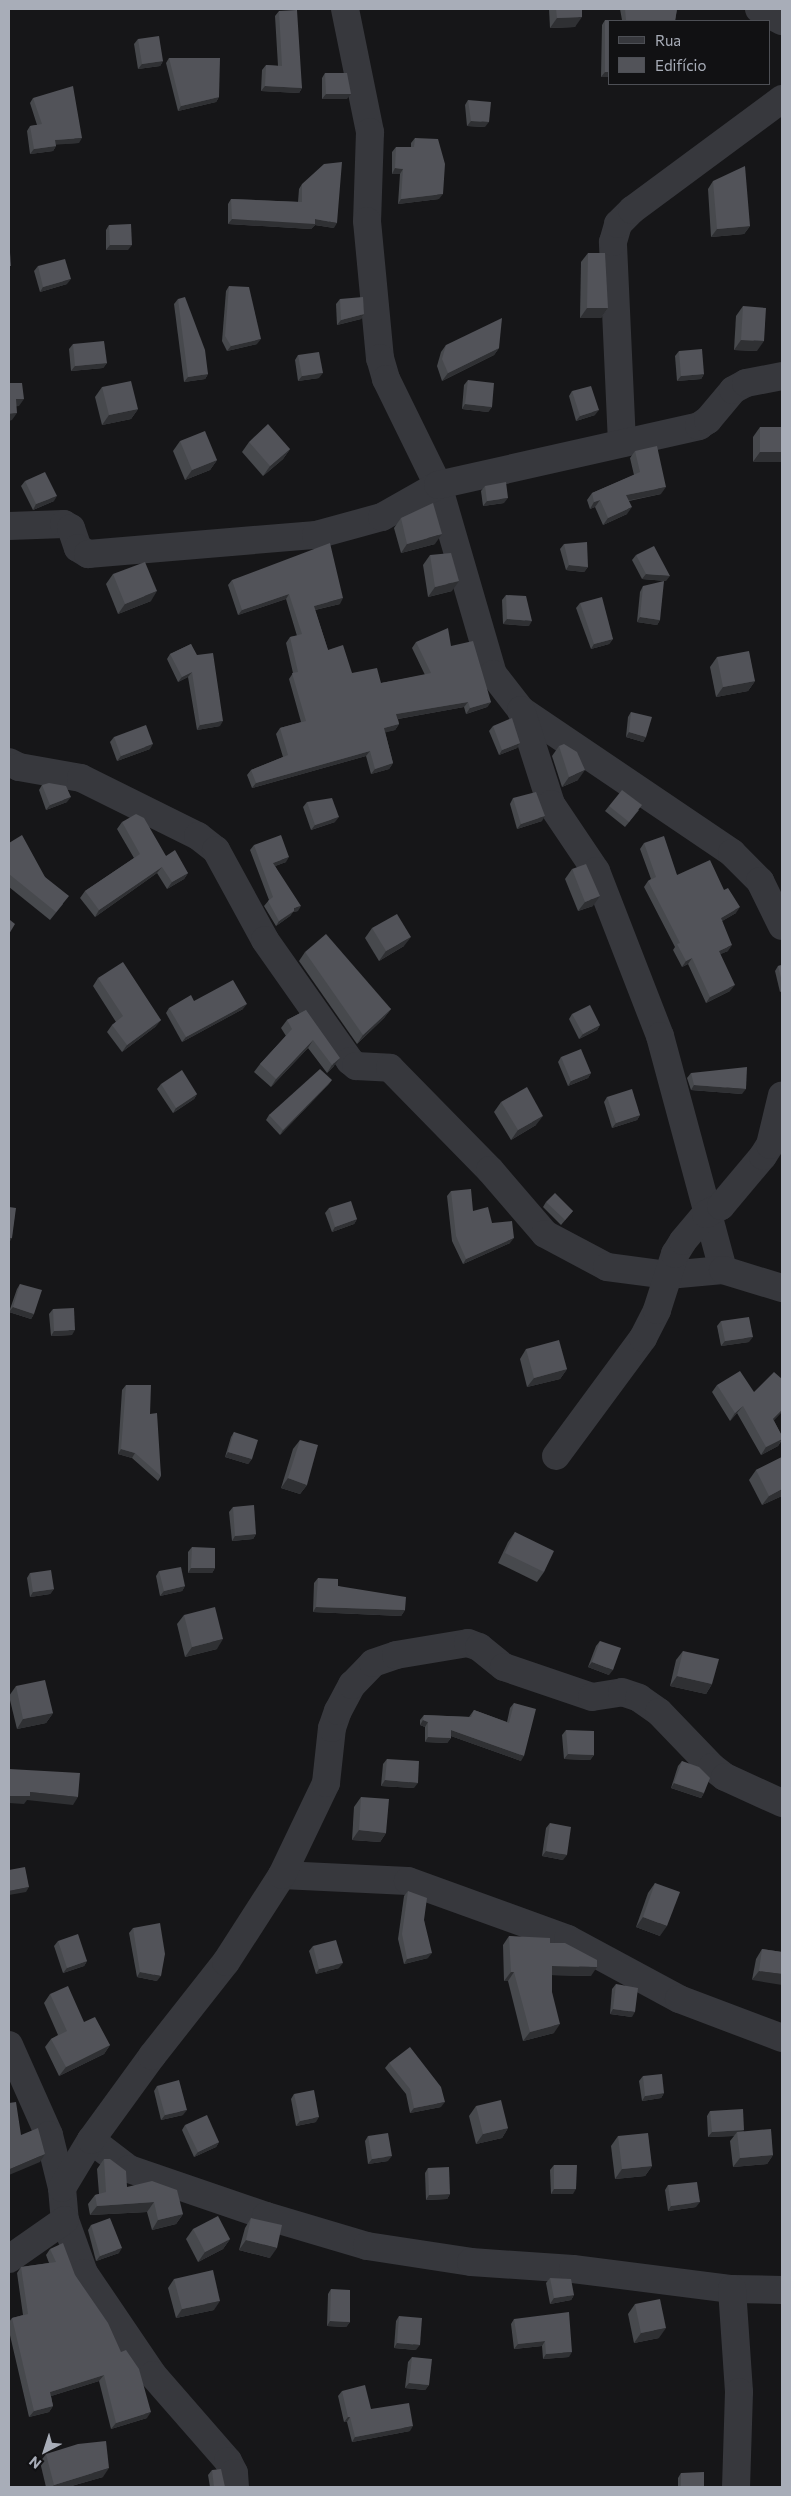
<!DOCTYPE html>
<meta charset="utf-8">
<style>
body{margin:0}
#map{position:relative;width:791px;height:2496px;overflow:hidden;background:#161618;font-family:Commissioner,sans-serif}
div>[style]{position:absolute}
[style*='--x']{left:calc(var(--x)*1px);top:calc(var(--y)*1px);width:calc(var(--w)*1px);rotate:calc(var(--a)*1deg)}
.minor>*{height:28px;margin:-14px;padding:0 14px;transform-origin:14px;border-radius:14px;background:#37383d}
.wall>*{inset:0;background:#47494d}
.shaded-wall>*{inset:0;background:#2f3033}
.building>*{inset:0;background:#525359}
span{translate:-50% -50%;white-space:nowrap;text-align:center;line-height:1.15;-webkit-text-stroke:4px #111113;paint-order:stroke}
.frame{position:absolute;inset:0;border:10px solid #a8adb8;pointer-events:none}
.legend{position:absolute;left:608px;top:20px;width:162px;height:65px;box-sizing:border-box;background:#111113;border:1px solid #4d4f55;margin:0;padding:6px 9px;list-style:none;font-size:15px;color:#a8adb8}
.legend li{display:flex;align-items:center;gap:10px;height:25px}
.legend b{width:25px;border:1px solid #4d4f55}
.north{position:absolute;left:20px;top:2426px;width:50px;height:50px;-webkit-text-stroke:4px #111113;paint-order:stroke;rotate:220deg;font-size:14px;font-weight:700;line-height:20px;text-align:center;color:#a8adb8}
.north::after{content:'';display:block;margin:auto;width:18px;height:22px;background:#a8adb8;clip-path:polygon(50% 0,100% 100%,50% 72%,0 100%)}
</style>
<div id="map">
<div class="minor">
<i style="--x:345;--y:9;--w:126;--a:78.5"></i>
<i style="--x:370;--y:132;--w:89;--a:91.9"></i>
<i style="--x:367;--y:221;--w:138;--a:84.6"></i>
<i style="--x:380;--y:358;--w:22;--a:74"></i>
<i style="--x:386;--y:379;--w:118;--a:63.9"></i>
<i style="--x:438;--y:485;--w:197;--a:73.8"></i>
<i style="--x:493;--y:674;--w:46;--a:52.1"></i>
<i style="--x:521;--y:710;--w:255;--a:34.1"></i>
<i style="--x:732;--y:853;--w:40;--a:45"></i>
<i style="--x:760;--y:881;--w:50;--a:63.9"></i>
<i style="--x:759;--y:9;--w:26;--a:28"></i>
<i style="--x:622;--y:443;--w:201;--a:-92.6"></i>
<i style="--x:613;--y:242;--w:19;--a:-74"></i>
<i style="--x:618;--y:224;--w:20;--a:-45"></i>
<i style="--x:632;--y:210;--w:187;--a:-36.5"></i>
<i style="--x:9;--y:526;--w:55;--a:-2.1"></i>
<i style="--x:64;--y:524;--w:8;--a:30"></i>
<i style="--x:71;--y:528;--w:21;--a:71"></i>
<i style="--x:78;--y:548;--w:12;--a:31"></i>
<i style="--x:88;--y:554;--w:229;--a:-4.8"></i>
<i style="--x:316;--y:535;--w:68;--a:-15.3"></i>
<i style="--x:382;--y:517;--w:64;--a:-29.7"></i>
<i style="--x:438;--y:485;--w:268;--a:-12.7"></i>
<i style="--x:699;--y:426;--w:11;--a:-34"></i>
<i style="--x:708;--y:420;--w:39;--a:-50"></i>
<i style="--x:733;--y:390;--w:15;--a:-28"></i>
<i style="--x:746;--y:383;--w:37;--a:-11"></i>
<i style="--x:521;--y:710;--w:99;--a:72.3"></i>
<i style="--x:551;--y:804;--w:81;--a:56.1"></i>
<i style="--x:596;--y:871;--w:177;--a:68.8"></i>
<i style="--x:660;--y:1036;--w:242;--a:74.9"></i>
<i style="--x:9;--y:762;--w:11;--a:27"></i>
<i style="--x:19;--y:767;--w:63;--a:10.1"></i>
<i style="--x:81;--y:778;--w:131;--a:26.4"></i>
<i style="--x:198;--y:836;--w:23;--a:38"></i>
<i style="--x:216;--y:850;--w:102;--a:61.4"></i>
<i style="--x:265;--y:940;--w:148;--a:54.9"></i>
<i style="--x:350;--y:1061;--w:8;--a:40"></i>
<i style="--x:356;--y:1066;--w:34;--a:3"></i>
<i style="--x:390;--y:1068;--w:143;--a:45.6"></i>
<i style="--x:490;--y:1170;--w:84;--a:49.3"></i>
<i style="--x:545;--y:1234;--w:70;--a:28"></i>
<i style="--x:607;--y:1267;--w:62;--a:7.5"></i>
<i style="--x:668;--y:1275;--w:55;--a:-5.2"></i>
<i style="--x:723;--y:1270;--w:62;--a:17"></i>
<i style="--x:556;--y:1456;--w:147;--a:-53.6"></i>
<i style="--x:643;--y:1338;--w:31;--a:-63"></i>
<i style="--x:657;--y:1310;--w:59;--a:-72.2"></i>
<i style="--x:675;--y:1254;--w:15;--a:-58"></i>
<i style="--x:683;--y:1241;--w:35;--a:-50"></i>
<i style="--x:706;--y:1214;--w:17;--a:-28"></i>
<i style="--x:721;--y:1206;--w:65;--a:-50"></i>
<i style="--x:763;--y:1156;--w:13;--a:-58"></i>
<i style="--x:770;--y:1145;--w:51;--a:-76.5"></i>
<i style="--x:282;--y:1875;--w:126;--a:2.7"></i>
<i style="--x:408;--y:1881;--w:170;--a:19.9"></i>
<i style="--x:568;--y:1939;--w:126;--a:28.4"></i>
<i style="--x:679;--y:1999;--w:110;--a:20.7"></i>
<i style="--x:9;--y:2045;--w:98;--a:66"></i>
<i style="--x:49;--y:2135;--w:55;--a:76.2"></i>
<i style="--x:62;--y:2188;--w:32;--a:85"></i>
<i style="--x:65;--y:2220;--w:56;--a:70.3"></i>
<i style="--x:84;--y:2273;--w:123;--a:55.9"></i>
<i style="--x:153;--y:2375;--w:114;--a:48.9"></i>
<i style="--x:228;--y:2461;--w:13;--a:63"></i>
<i style="--x:234;--y:2473;--w:14;--a:86"></i>
<i style="--x:91;--y:2140;--w:48;--a:37.3"></i>
<i style="--x:129;--y:2169;--w:145;--a:18.9"></i>
<i style="--x:266;--y:2216;--w:105;--a:16.5"></i>
<i style="--x:367;--y:2246;--w:105;--a:8.7"></i>
<i style="--x:471;--y:2262;--w:102;--a:3.9"></i>
<i style="--x:573;--y:2269;--w:160;--a:7.2"></i>
<i style="--x:732;--y:2289;--w:50;--a:1.1"></i>
<i style="--x:62;--y:2188;--w:56;--a:-58.9"></i>
<i style="--x:91;--y:2140;--w:104;--a:-54"></i>
<i style="--x:152;--y:2056;--w:120;--a:-51.8"></i>
<i style="--x:226;--y:1962;--w:103;--a:-57.2"></i>
<i style="--x:282;--y:1875;--w:102;--a:-64.4"></i>
<i style="--x:326;--y:1783;--w:55;--a:-83.8"></i>
<i style="--x:332;--y:1728;--w:18;--a:-71"></i>
<i style="--x:338;--y:1711;--w:30;--a:-62"></i>
<i style="--x:352;--y:1685;--w:30;--a:-46"></i>
<i style="--x:373;--y:1663;--w:24;--a:-19"></i>
<i style="--x:396;--y:1655;--w:73;--a:-9.5"></i>
<i style="--x:468;--y:1643;--w:12;--a:20"></i>
<i style="--x:479;--y:1647;--w:32;--a:39"></i>
<i style="--x:504;--y:1667;--w:93;--a:18.8"></i>
<i style="--x:592;--y:1697;--w:30;--a:-9"></i>
<i style="--x:622;--y:1692;--w:18;--a:19"></i>
<i style="--x:639;--y:1698;--w:24;--a:35"></i>
<i style="--x:659;--y:1712;--w:76;--a:46.1"></i>
<i style="--x:712;--y:1767;--w:16;--a:38"></i>
<i style="--x:725;--y:1777;--w:63;--a:24.5"></i>
<i style="--x:9;--y:2259;--w:68;--a:-34.9"></i>
<i style="--x:732;--y:2289;--w:103;--a:86.1"></i>
<i style="--x:739;--y:2392;--w:95;--a:91.8"></i>
</div>
<div class="wall">
<i style="clip-path:polygon(549px 9px,582px 9px,575px 27px,550px 28px)"></i>
<i style="clip-path:polygon(620px 9px,677px 9px,675px 21px,610px 21px,610px 77px,601px 77px,602px 25px,605px 20px,622px 20px)"></i>
<i style="clip-path:polygon(279px 11px,302px 88px,299px 93px,261px 91px,262px 70px,266px 65px,278px 66px,275px 16px)"></i>
<i style="clip-path:polygon(138px 39px,163px 61px,160px 66px,138px 69px,134px 44px)"></i>
<i style="clip-path:polygon(169px 58px,219px 97px,216px 102px,178px 111px,166px 63px)"></i>
<i style="clip-path:polygon(325px 73px,347px 99px,322px 99px,322px 78px)"></i>
<i style="clip-path:polygon(33px 98px,79px 143px,56px 144px,56px 146px,53px 151px,30px 154px,27px 131px,30px 126px,37px 125px,30px 103px)"></i>
<i style="clip-path:polygon(468px 100px,485px 127px,467px 126px,465px 105px)"></i>
<i style="clip-path:polygon(415px 138px,439px 199px,398px 204px,400px 174px,392px 174px,392px 152px,396px 147px,411px 147px,411px 143px)"></i>
<i style="clip-path:polygon(713px 181px,750px 226px,744px 234px,711px 237px,708px 189px)"></i>
<i style="clip-path:polygon(302px 184px,334px 228px,315px 225px,311px 229px,228px 224px,228px 204px,231px 199px,298px 202px,299px 189px)"></i>
<i style="clip-path:polygon(109px 225px,128px 250px,106px 250px,106px 230px)"></i>
<i style="clip-path:polygon(588px 253px,608px 308px,601px 318px,580px 318px,581px 262px)"></i>
<i style="clip-path:polygon(38px 266px,67px 284px,40px 292px,34px 271px)"></i>
<i style="clip-path:polygon(229px 286px,257px 344px,227px 351px,222px 341px,226px 291px)"></i>
<i style="clip-path:polygon(178px 299px,208px 374px,205px 379px,184px 382px,174px 304px)"></i>
<i style="clip-path:polygon(340px 299px,364px 314px,361px 319px,337px 325px,336px 304px)"></i>
<i style="clip-path:polygon(743px 306px,757px 351px,734px 350px,736px 316px)"></i>
<i style="clip-path:polygon(73px 344px,107px 363px,103px 368px,71px 371px,69px 349px)"></i>
<i style="clip-path:polygon(446px 345px,499px 348px,494px 355px,442px 381px,437px 366px,441px 352px)"></i>
<i style="clip-path:polygon(679px 351px,704px 374px,701px 379px,677px 381px,675px 356px)"></i>
<i style="clip-path:polygon(298px 355px,319px 378px,298px 381px,295px 360px)"></i>
<i style="clip-path:polygon(468px 380px,492px 407px,488px 412px,462px 409px,464px 385px)"></i>
<i style="clip-path:polygon(102px 387px,138px 409px,131px 419px,102px 425px,95px 397px)"></i>
<i style="clip-path:polygon(572px 391px,595px 415px,576px 421px,569px 396px)"></i>
<i style="clip-path:polygon(760px 427px,782px 427px,753px 462px,753px 437px)"></i>
<i style="clip-path:polygon(180px 441px,217px 460px,210px 470px,185px 480px,173px 451px)"></i>
<i style="clip-path:polygon(249px 442px,290px 449px,283px 459px,263px 476px,242px 452px)"></i>
<i style="clip-path:polygon(635px 451px,661px 494px,629px 501px,627px 514px,603px 525px,595px 507px,590px 509px,587px 500px,592px 493px,634px 475px,630px 458px)"></i>
<i style="clip-path:polygon(25px 481px,54px 501px,33px 510px,21px 486px)"></i>
<i style="clip-path:polygon(485px 486px,504px 503px,483px 506px,481px 491px)"></i>
<i style="clip-path:polygon(401px 518px,435px 544px,401px 553px,394px 528px)"></i>
<i style="clip-path:polygon(564px 544px,588px 567px,584px 572px,566px 570px,560px 549px)"></i>
<i style="clip-path:polygon(430px 555px,452px 591px,428px 597px,423px 565px)"></i>
<i style="clip-path:polygon(636px 555px,666px 581px,642px 579px,632px 560px)"></i>
<i style="clip-path:polygon(113px 574px,151px 601px,118px 614px,106px 584px)"></i>
<i style="clip-path:polygon(232px 580px,340px 604px,315px 610px,328px 650px,352px 673px,381px 683px,425px 675px,412px 648px,416px 642px,451px 646px,491px 702px,487px 707px,466px 714px,464px 707px,398px 719px,399px 724px,395px 730px,385px 732px,393px 763px,389px 769px,371px 774px,366px 756px,252px 788px,247px 775px,251px 770px,283px 757px,276px 734px,280px 728px,301px 722px,289px 679px,293px 673px,286px 643px,290px 637px,297px 636px,286px 599px,238px 615px,228px 585px)"></i>
<i style="clip-path:polygon(643px 586px,660px 620px,657px 625px,637px 622px,640px 592px)"></i>
<i style="clip-path:polygon(506px 595px,529px 626px,503px 624px,502px 600px)"></i>
<i style="clip-path:polygon(580px 603px,613px 639px,609px 644px,591px 649px,576px 608px)"></i>
<i style="clip-path:polygon(191px 644px,220px 726px,197px 730px,188px 677px,178px 682px,167px 659px,170px 654px)"></i>
<i style="clip-path:polygon(717px 657px,755px 681px,748px 691px,716px 697px,710px 667px)"></i>
<i style="clip-path:polygon(631px 712px,646px 737px,643px 742px,626px 737px,628px 717px)"></i>
<i style="clip-path:polygon(493px 726px,520px 743px,517px 748px,499px 755px,489px 731px)"></i>
<i style="clip-path:polygon(114px 737px,150px 749px,117px 761px,110px 742px)"></i>
<i style="clip-path:polygon(559px 746px,578px 780px,562px 787px,552px 756px)"></i>
<i style="clip-path:polygon(42px 785px,67px 802px,46px 810px,39px 790px)"></i>
<i style="clip-path:polygon(513px 798px,542px 821px,517px 829px,510px 804px)"></i>
<i style="clip-path:polygon(307px 802px,335px 822px,311px 830px,303px 807px)"></i>
<i style="clip-path:polygon(609px 806px,639px 810px,625px 827px,605px 811px)"></i>
<i style="clip-path:polygon(122px 822px,188px 873px,184px 879px,167px 889px,157px 873px,95px 917px,80px 898px,85px 891px,134px 858px,117px 829px)"></i>
<i style="clip-path:polygon(9px 843px,45px 877px,63px 904px,50px 920px,9px 887px)"></i>
<i style="clip-path:polygon(644px 843px,677px 875px,724px 890px,736px 913px,722px 921px,728px 951px,720px 954px,730px 991px,706px 1003px,688px 964px,682px 967px,673px 950px,675px 947px,644px 887px,648px 881px,651px 879px,640px 849px)"></i>
<i style="clip-path:polygon(254px 845px,286px 862px,275px 866px,298px 911px,293px 912px,290px 916px,276px 926px,264px 906px,269px 900px,250px 850px)"></i>
<i style="clip-path:polygon(572px 869px,593px 906px,578px 911px,565px 879px)"></i>
<i style="clip-path:polygon(372px 928px,404px 946px,379px 961px,365px 938px)"></i>
<i style="clip-path:polygon(305px 952px,391px 1009px,384px 1018px,357px 1044px,299px 961px)"></i>
<i style="clip-path:polygon(782px 965px,782px 991px,780px 992px,775px 971px,778px 966px)"></i>
<i style="clip-path:polygon(98px 978px,161px 1020px,155px 1027px,122px 1052px,107px 1032px,112px 1025px,116px 1022px,93px 986px)"></i>
<i style="clip-path:polygon(169px 1008px,243px 1009px,182px 1042px,166px 1013px)"></i>
<i style="clip-path:polygon(306px 1010px,334px 1066px,327px 1073px,308px 1048px,271px 1087px,254px 1072px,260px 1064px,286px 1036px,281px 1028px,287px 1020px)"></i>
<i style="clip-path:polygon(572px 1014px,600px 1025px,597px 1030px,579px 1039px,569px 1019px)"></i>
<i style="clip-path:polygon(561px 1057px,591px 1073px,588px 1078px,568px 1086px,558px 1062px)"></i>
<i style="clip-path:polygon(691px 1073px,742px 1094px,691px 1090px,687px 1078px)"></i>
<i style="clip-path:polygon(332px 1080px,328px 1085px,280px 1135px,266px 1120px,269px 1115px)"></i>
<i style="clip-path:polygon(161px 1084px,197px 1094px,194px 1099px,173px 1113px,157px 1089px)"></i>
<i style="clip-path:polygon(607px 1097px,640px 1115px,637px 1120px,612px 1128px,604px 1102px)"></i>
<i style="clip-path:polygon(501px 1102px,536px 1125px,511px 1140px,494px 1112px)"></i>
<i style="clip-path:polygon(451px 1191px,473px 1211px,492px 1223px,510px 1243px,463px 1264px,452px 1241px,447px 1196px)"></i>
<i style="clip-path:polygon(546px 1202px,573px 1211px,561px 1225px,543px 1207px)"></i>
<i style="clip-path:polygon(329px 1208px,357px 1219px,354px 1224px,332px 1232px,325px 1213px)"></i>
<i style="clip-path:polygon(20px 1284px,34px 1314px,31px 1319px,9px 1312px,17px 1289px)"></i>
<i style="clip-path:polygon(53px 1309px,72px 1335px,51px 1336px,49px 1314px)"></i>
<i style="clip-path:polygon(721px 1321px,749px 1342px,721px 1346px,717px 1326px)"></i>
<i style="clip-path:polygon(526px 1349px,567px 1369px,560px 1379px,527px 1387px,520px 1359px)"></i>
<i style="clip-path:polygon(126px 1385px,150px 1414px,161px 1476px,158px 1481px,132px 1458px,118px 1454px,122px 1390px)"></i>
<i style="clip-path:polygon(717px 1385px,754px 1392px,774px 1421px,782px 1436px,782px 1440px,778px 1446px,761px 1455px,737px 1413px,730px 1421px,712px 1392px)"></i>
<i style="clip-path:polygon(234px 1432px,252px 1459px,248px 1464px,225px 1457px,231px 1437px)"></i>
<i style="clip-path:polygon(300px 1440px,307px 1485px,300px 1494px,281px 1488px,293px 1449px)"></i>
<i style="clip-path:polygon(782px 1457px,782px 1496px,762px 1505px,749px 1480px,756px 1470px)"></i>
<i style="clip-path:polygon(233px 1507px,256px 1534px,253px 1539px,232px 1541px,229px 1512px)"></i>
<i style="clip-path:polygon(515px 1532px,544px 1572px,537px 1582px,498px 1563px,508px 1542px)"></i>
<i style="clip-path:polygon(192px 1547px,215px 1568px,212px 1573px,188px 1573px,188px 1552px)"></i>
<i style="clip-path:polygon(159px 1571px,185px 1586px,182px 1591px,160px 1596px,156px 1576px)"></i>
<i style="clip-path:polygon(30px 1573px,54px 1589px,50px 1594px,30px 1597px,27px 1578px)"></i>
<i style="clip-path:polygon(318px 1578px,338px 1586px,405px 1610px,401px 1616px,313px 1612px,314px 1583px)"></i>
<i style="clip-path:polygon(184px 1615px,217px 1649px,185px 1657px,177px 1624px)"></i>
<i style="clip-path:polygon(600px 1641px,609px 1675px,588px 1667px,596px 1646px)"></i>
<i style="clip-path:polygon(683px 1651px,712px 1684px,706px 1694px,670px 1686px,676px 1660px)"></i>
<i style="clip-path:polygon(16px 1686px,53px 1713px,46px 1723px,17px 1729px,9px 1696px)"></i>
<i style="clip-path:polygon(514px 1703px,521px 1761px,451px 1736px,451px 1738px,447px 1743px,425px 1742px,425px 1727px,420px 1725px,420px 1720px,424px 1715px,469px 1717px,474px 1710px,507px 1722px,510px 1708px)"></i>
<i style="clip-path:polygon(566px 1730px,594px 1755px,590px 1760px,564px 1759px,562px 1735px)"></i>
<i style="clip-path:polygon(387px 1759px,414px 1788px,381px 1786px,383px 1764px)"></i>
<i style="clip-path:polygon(682px 1761px,704px 1793px,701px 1798px,671px 1788px,678px 1766px)"></i>
<i style="clip-path:polygon(361px 1797px,386px 1833px,380px 1842px,352px 1840px,354px 1807px)"></i>
<i style="clip-path:polygon(550px 1823px,563px 1860px,542px 1856px,546px 1828px)"></i>
<i style="clip-path:polygon(655px 1883px,660px 1936px,636px 1927px,648px 1893px)"></i>
<i style="clip-path:polygon(408px 1891px,424px 1920px,428px 1958px,404px 1964px,398px 1939px,404px 1896px)"></i>
<i style="clip-path:polygon(133px 1928px,157px 1981px,137px 1977px,129px 1933px)"></i>
<i style="clip-path:polygon(509px 1936px,550px 1943px,591px 1976px,552px 1975px,552px 1992px,554px 2033px,523px 2041px,508px 1981px,504px 1981px,503px 1945px)"></i>
<i style="clip-path:polygon(58px 1941px,87px 1961px,84px 1966px,63px 1973px,54px 1946px)"></i>
<i style="clip-path:polygon(313px 1946px,339px 1968px,316px 1974px,309px 1951px)"></i>
<i style="clip-path:polygon(762px 1949px,782px 1952px,752px 1980px,756px 1959px)"></i>
<i style="clip-path:polygon(616px 1984px,632px 2017px,610px 2014px,612px 1989px)"></i>
<i style="clip-path:polygon(50px 1994px,110px 2045px,104px 2054px,59px 2076px,45px 2047px,51px 2039px,58px 2035px,44px 2003px)"></i>
<i style="clip-path:polygon(389px 2063px,441px 2107px,410px 2113px,406px 2094px,385px 2068px)"></i>
<i style="clip-path:polygon(643px 2076px,664px 2093px,661px 2098px,642px 2101px,639px 2081px)"></i>
<i style="clip-path:polygon(157px 2086px,183px 2115px,161px 2120px,154px 2091px)"></i>
<i style="clip-path:polygon(294px 2094px,316px 2122px,296px 2126px,291px 2099px)"></i>
<i style="clip-path:polygon(476px 2106px,508px 2128px,502px 2138px,476px 2144px,469px 2116px)"></i>
<i style="clip-path:polygon(710px 2111px,743px 2131px,773px 2155px,767px 2164px,733px 2167px,730px 2141px,734px 2136px,708px 2137px,707px 2116px)"></i>
<i style="clip-path:polygon(185px 2125px,219px 2142px,216px 2147px,194px 2157px,182px 2130px)"></i>
<i style="clip-path:polygon(368px 2136px,388px 2161px,368px 2164px,365px 2141px)"></i>
<i style="clip-path:polygon(618px 2136px,652px 2166px,645px 2176px,615px 2179px,611px 2146px)"></i>
<i style="clip-path:polygon(104px 2159px,127px 2187px,183px 2214px,176px 2224px,152px 2230px,147px 2212px,90px 2215px,88px 2204px,95px 2195px,99px 2194px,97px 2169px)"></i>
<i style="clip-path:polygon(554px 2165px,573px 2194px,551px 2194px,550px 2170px)"></i>
<i style="clip-path:polygon(428px 2168px,450px 2194px,447px 2199px,426px 2200px,425px 2173px)"></i>
<i style="clip-path:polygon(668px 2185px,696px 2207px,668px 2211px,665px 2190px)"></i>
<i style="clip-path:polygon(251px 2218px,270px 2258px,239px 2250px,245px 2228px)"></i>
<i style="clip-path:polygon(91px 2225px,119px 2253px,96px 2261px,88px 2230px)"></i>
<i style="clip-path:polygon(193px 2229px,230px 2239px,223px 2249px,198px 2262px,186px 2239px)"></i>
<i style="clip-path:polygon(50px 2249px,75px 2275px,147px 2418px,111px 2429px,99px 2381px,51px 2396px,53px 2406px,49px 2412px,29px 2417px,9px 2331px,9px 2322px,12px 2318px,23px 2315px,17px 2273px,21px 2267px,49px 2263px,46px 2255px)"></i>
<i style="clip-path:polygon(550px 2278px,574px 2295px,571px 2300px,550px 2304px,546px 2283px)"></i>
<i style="clip-path:polygon(174px 2279px,214px 2310px,176px 2318px,168px 2288px)"></i>
<i style="clip-path:polygon(331px 2289px,350px 2322px,346px 2327px,327px 2326px,328px 2294px)"></i>
<i style="clip-path:polygon(635px 2304px,659px 2338px,634px 2343px,628px 2314px)"></i>
<i style="clip-path:polygon(399px 2316px,416px 2350px,394px 2348px,396px 2321px)"></i>
<i style="clip-path:polygon(514px 2319px,569px 2357px,543px 2359px,542px 2346px,514px 2349px,511px 2324px)"></i>
<i style="clip-path:polygon(412px 2357px,429px 2385px,425px 2390px,405px 2388px,408px 2362px)"></i>
<i style="clip-path:polygon(342px 2391px,371px 2409px,410px 2431px,352px 2442px,347px 2422px,344px 2422px,338px 2396px)"></i>
<i style="clip-path:polygon(46px 2454px,103px 2477px,68px 2487px,46px 2487px,40px 2462px)"></i>
<i style="clip-path:polygon(212px 2470px,225px 2487px,210px 2487px,208px 2475px)"></i>
<i style="clip-path:polygon(681px 2473px,704px 2487px,678px 2487px,678px 2478px)"></i>
</div>
<div class="shaded-wall">
<i style="clip-path:polygon(582px 17px,575px 27px,550px 28px,557px 18px)"></i>
<i style="clip-path:polygon(163px 61px,160px 66px,138px 69px,142px 64px)"></i>
<i style="clip-path:polygon(605px 72px,610px 72px,610px 77px,601px 77px)"></i>
<i style="clip-path:polygon(265px 86px,302px 88px,299px 93px,261px 91px)"></i>
<i style="clip-path:polygon(326px 94px,351px 94px,347px 99px,322px 99px)"></i>
<i style="clip-path:polygon(219px 97px,216px 102px,178px 111px,181px 106px)"></i>
<i style="clip-path:polygon(471px 121px,489px 122px,485px 127px,467px 126px)"></i>
<i style="clip-path:polygon(82px 138px,79px 143px,52px 145px,55px 140px)"></i>
<i style="clip-path:polygon(56px 146px,53px 151px,30px 154px,34px 149px)"></i>
<i style="clip-path:polygon(395px 168px,403px 169px,400px 174px,392px 174px)"></i>
<i style="clip-path:polygon(443px 194px,439px 199px,398px 204px,401px 199px)"></i>
<i style="clip-path:polygon(232px 219px,315px 219px,337px 223px,334px 228px,315px 225px,311px 229px,228px 224px)"></i>
<i style="clip-path:polygon(750px 226px,744px 234px,711px 237px,717px 229px)"></i>
<i style="clip-path:polygon(110px 245px,132px 245px,128px 250px,106px 250px)"></i>
<i style="clip-path:polygon(71px 279px,67px 284px,40px 292px,43px 287px)"></i>
<i style="clip-path:polygon(587px 308px,608px 308px,601px 318px,580px 318px)"></i>
<i style="clip-path:polygon(364px 314px,361px 319px,337px 325px,341px 320px)"></i>
<i style="clip-path:polygon(261px 339px,257px 344px,227px 351px,231px 346px)"></i>
<i style="clip-path:polygon(741px 340px,764px 341px,757px 351px,734px 350px)"></i>
<i style="clip-path:polygon(499px 348px,494px 355px,442px 381px,448px 373px)"></i>
<i style="clip-path:polygon(107px 363px,103px 368px,71px 371px,75px 366px)"></i>
<i style="clip-path:polygon(323px 373px,319px 378px,298px 381px,302px 376px)"></i>
<i style="clip-path:polygon(208px 374px,205px 379px,184px 382px,188px 377px)"></i>
<i style="clip-path:polygon(704px 374px,701px 379px,677px 381px,681px 376px)"></i>
<i style="clip-path:polygon(16px 399px,24px 399px,19px 406px,12px 407px)"></i>
<i style="clip-path:polygon(465px 404px,492px 407px,488px 412px,462px 409px)"></i>
<i style="clip-path:polygon(138px 409px,131px 419px,102px 425px,109px 415px)"></i>
<i style="clip-path:polygon(599px 410px,595px 415px,576px 421px,580px 416px)"></i>
<i style="clip-path:polygon(17px 413px,12px 420px,9px 421px,9px 414px)"></i>
<i style="clip-path:polygon(290px 449px,283px 459px,263px 476px,270px 466px)"></i>
<i style="clip-path:polygon(760px 452px,782px 452px,782px 462px,753px 462px)"></i>
<i style="clip-path:polygon(217px 460px,210px 470px,185px 480px,192px 470px)"></i>
<i style="clip-path:polygon(666px 487px,661px 494px,621px 502px,626px 495px)"></i>
<i style="clip-path:polygon(57px 496px,54px 501px,33px 510px,36px 504px)"></i>
<i style="clip-path:polygon(508px 498px,504px 503px,483px 506px,487px 501px)"></i>
<i style="clip-path:polygon(600px 500px,595px 507px,590px 509px,594px 502px)"></i>
<i style="clip-path:polygon(632px 507px,627px 514px,603px 525px,608px 518px)"></i>
<i style="clip-path:polygon(442px 534px,435px 544px,401px 553px,407px 544px)"></i>
<i style="clip-path:polygon(569px 565px,588px 567px,584px 572px,566px 570px)"></i>
<i style="clip-path:polygon(646px 574px,670px 576px,666px 581px,642px 579px)"></i>
<i style="clip-path:polygon(459px 581px,452px 591px,428px 597px,435px 587px)"></i>
<i style="clip-path:polygon(157px 591px,151px 601px,118px 614px,125px 604px)"></i>
<i style="clip-path:polygon(289px 594px,286px 599px,238px 615px,242px 610px)"></i>
<i style="clip-path:polygon(343px 598px,340px 604px,310px 611px,314px 606px)"></i>
<i style="clip-path:polygon(640px 617px,660px 620px,657px 625px,637px 622px)"></i>
<i style="clip-path:polygon(507px 619px,532px 621px,529px 626px,503px 624px)"></i>
<i style="clip-path:polygon(613px 639px,609px 644px,591px 649px,594px 644px)"></i>
<i style="clip-path:polygon(192px 672px,188px 677px,178px 682px,182px 677px)"></i>
<i style="clip-path:polygon(755px 681px,748px 691px,716px 697px,723px 687px)"></i>
<i style="clip-path:polygon(468px 702px,464px 707px,392px 720px,396px 714px)"></i>
<i style="clip-path:polygon(491px 702px,487px 707px,466px 714px,470px 708px)"></i>
<i style="clip-path:polygon(223px 721px,220px 726px,197px 730px,200px 725px)"></i>
<i style="clip-path:polygon(399px 724px,395px 730px,380px 734px,384px 728px)"></i>
<i style="clip-path:polygon(629px 732px,646px 737px,643px 742px,626px 737px)"></i>
<i style="clip-path:polygon(520px 743px,517px 748px,499px 755px,502px 750px)"></i>
<i style="clip-path:polygon(153px 744px,150px 749px,117px 761px,121px 756px)"></i>
<i style="clip-path:polygon(370px 751px,366px 756px,252px 788px,256px 783px)"></i>
<i style="clip-path:polygon(393px 763px,389px 769px,371px 774px,375px 769px)"></i>
<i style="clip-path:polygon(585px 770px,578px 780px,562px 787px,569px 777px)"></i>
<i style="clip-path:polygon(71px 797px,67px 802px,46px 810px,50px 805px)"></i>
<i style="clip-path:polygon(545px 816px,542px 821px,517px 829px,521px 824px)"></i>
<i style="clip-path:polygon(339px 817px,335px 822px,311px 830px,315px 825px)"></i>
<i style="clip-path:polygon(289px 857px,286px 862px,270px 868px,273px 863px)"></i>
<i style="clip-path:polygon(162px 867px,157px 873px,95px 917px,99px 910px)"></i>
<i style="clip-path:polygon(188px 873px,184px 879px,167px 889px,172px 882px)"></i>
<i style="clip-path:polygon(600px 896px,593px 906px,578px 911px,585px 902px)"></i>
<i style="clip-path:polygon(301px 906px,298px 911px,293px 912px,290px 916px,276px 926px,279px 921px,294px 908px)"></i>
<i style="clip-path:polygon(740px 907px,736px 913px,717px 924px,721px 918px)"></i>
<i style="clip-path:polygon(411px 937px,404px 946px,379px 961px,386px 951px)"></i>
<i style="clip-path:polygon(732px 945px,728px 951px,714px 957px,719px 951px)"></i>
<i style="clip-path:polygon(692px 958px,688px 964px,682px 967px,686px 961px)"></i>
<i style="clip-path:polygon(735px 985px,730px 991px,706px 1003px,710px 997px)"></i>
<i style="clip-path:polygon(247px 1004px,243px 1009px,182px 1042px,186px 1037px)"></i>
<i style="clip-path:polygon(391px 1009px,384px 1018px,357px 1044px,363px 1035px)"></i>
<i style="clip-path:polygon(161px 1020px,155px 1027px,122px 1052px,127px 1045px)"></i>
<i style="clip-path:polygon(600px 1025px,597px 1030px,579px 1039px,583px 1034px)"></i>
<i style="clip-path:polygon(313px 1040px,308px 1048px,271px 1087px,276px 1079px)"></i>
<i style="clip-path:polygon(340px 1058px,334px 1066px,327px 1073px,332px 1065px)"></i>
<i style="clip-path:polygon(591px 1073px,588px 1078px,568px 1086px,571px 1081px)"></i>
<i style="clip-path:polygon(332px 1080px,328px 1085px,280px 1135px,283px 1130px)"></i>
<i style="clip-path:polygon(694px 1085px,746px 1089px,742px 1094px,691px 1090px)"></i>
<i style="clip-path:polygon(197px 1094px,194px 1099px,173px 1113px,176px 1108px)"></i>
<i style="clip-path:polygon(640px 1115px,637px 1120px,612px 1128px,616px 1123px)"></i>
<i style="clip-path:polygon(543px 1116px,536px 1125px,511px 1140px,518px 1130px)"></i>
<i style="clip-path:polygon(357px 1219px,354px 1224px,332px 1232px,335px 1227px)"></i>
<i style="clip-path:polygon(9px 1238px,12px 1238px,9px 1243px)"></i>
<i style="clip-path:polygon(514px 1238px,510px 1243px,463px 1264px,466px 1259px)"></i>
<i style="clip-path:polygon(13px 1307px,34px 1314px,31px 1319px,9px 1312px)"></i>
<i style="clip-path:polygon(75px 1330px,72px 1335px,51px 1336px,54px 1331px)"></i>
<i style="clip-path:polygon(753px 1337px,749px 1342px,721px 1346px,725px 1341px)"></i>
<i style="clip-path:polygon(567px 1369px,560px 1379px,527px 1387px,534px 1378px)"></i>
<i style="clip-path:polygon(743px 1406px,737px 1413px,730px 1421px,735px 1413px)"></i>
<i style="clip-path:polygon(782px 1410px,782px 1412px,768px 1427px,773px 1419px)"></i>
<i style="clip-path:polygon(782px 1439px,778px 1446px,761px 1455px,766px 1447px)"></i>
<i style="clip-path:polygon(121px 1449px,135px 1453px,132px 1458px,118px 1454px)"></i>
<i style="clip-path:polygon(228px 1452px,252px 1459px,248px 1464px,225px 1457px)"></i>
<i style="clip-path:polygon(288px 1478px,307px 1485px,300px 1494px,281px 1488px)"></i>
<i style="clip-path:polygon(782px 1489px,782px 1496px,762px 1505px,769px 1496px)"></i>
<i style="clip-path:polygon(256px 1534px,253px 1539px,232px 1541px,235px 1536px)"></i>
<i style="clip-path:polygon(191px 1568px,215px 1568px,212px 1573px,188px 1573px)"></i>
<i style="clip-path:polygon(185px 1586px,182px 1591px,160px 1596px,164px 1591px)"></i>
<i style="clip-path:polygon(54px 1589px,50px 1594px,30px 1597px,33px 1592px)"></i>
<i style="clip-path:polygon(316px 1607px,405px 1610px,401px 1616px,313px 1612px)"></i>
<i style="clip-path:polygon(223px 1639px,217px 1649px,185px 1657px,192px 1647px)"></i>
<i style="clip-path:polygon(592px 1662px,613px 1670px,609px 1675px,588px 1667px)"></i>
<i style="clip-path:polygon(677px 1676px,712px 1684px,706px 1694px,670px 1686px)"></i>
<i style="clip-path:polygon(53px 1713px,46px 1723px,17px 1729px,23px 1719px)"></i>
<i style="clip-path:polygon(423px 1720px,428px 1722px,425px 1727px,420px 1725px)"></i>
<i style="clip-path:polygon(451px 1730px,524px 1756px,521px 1761px,448px 1735px)"></i>
<i style="clip-path:polygon(428px 1737px,451px 1738px,447px 1743px,425px 1742px)"></i>
<i style="clip-path:polygon(568px 1754px,594px 1755px,590px 1760px,564px 1759px)"></i>
<i style="clip-path:polygon(385px 1780px,418px 1783px,414px 1788px,381px 1786px)"></i>
<i style="clip-path:polygon(674px 1783px,704px 1793px,701px 1798px,671px 1788px)"></i>
<i style="clip-path:polygon(30px 1792px,78px 1797px,73px 1805px,27px 1800px,24px 1804px,9px 1803px,9px 1796px)"></i>
<i style="clip-path:polygon(359px 1830px,386px 1833px,380px 1842px,352px 1840px)"></i>
<i style="clip-path:polygon(546px 1851px,567px 1855px,563px 1860px,542px 1856px)"></i>
<i style="clip-path:polygon(29px 1887px,26px 1892px,9px 1895px,9px 1891px)"></i>
<i style="clip-path:polygon(643px 1917px,667px 1926px,660px 1936px,636px 1927px)"></i>
<i style="clip-path:polygon(432px 1953px,428px 1958px,404px 1964px,407px 1959px)"></i>
<i style="clip-path:polygon(87px 1961px,84px 1966px,63px 1973px,67px 1968px)"></i>
<i style="clip-path:polygon(343px 1963px,339px 1968px,316px 1974px,319px 1969px)"></i>
<i style="clip-path:polygon(552px 1966px,597px 1967px,591px 1976px,546px 1975px)"></i>
<i style="clip-path:polygon(759px 1971px,782px 1974px,782px 1985px,752px 1980px)"></i>
<i style="clip-path:polygon(140px 1972px,161px 1976px,157px 1981px,137px 1977px)"></i>
<i style="clip-path:polygon(511px 1972px,514px 1972px,508px 1981px,504px 1981px)"></i>
<i style="clip-path:polygon(613px 2009px,635px 2012px,632px 2017px,610px 2014px)"></i>
<i style="clip-path:polygon(560px 2024px,554px 2033px,523px 2041px,530px 2032px)"></i>
<i style="clip-path:polygon(110px 2045px,104px 2054px,59px 2076px,66px 2067px)"></i>
<i style="clip-path:polygon(664px 2093px,661px 2098px,642px 2101px,645px 2096px)"></i>
<i style="clip-path:polygon(445px 2102px,441px 2107px,410px 2113px,414px 2108px)"></i>
<i style="clip-path:polygon(187px 2110px,183px 2115px,161px 2120px,165px 2115px)"></i>
<i style="clip-path:polygon(319px 2117px,316px 2122px,296px 2126px,300px 2121px)"></i>
<i style="clip-path:polygon(508px 2128px,502px 2138px,476px 2144px,483px 2134px)"></i>
<i style="clip-path:polygon(744px 2130px,740px 2135px,737px 2132px,734px 2136px,708px 2137px,712px 2132px)"></i>
<i style="clip-path:polygon(219px 2142px,216px 2147px,194px 2157px,198px 2152px)"></i>
<i style="clip-path:polygon(45px 2154px,40px 2162px,9px 2175px,9px 2171px,10px 2169px)"></i>
<i style="clip-path:polygon(773px 2155px,767px 2164px,733px 2167px,740px 2158px)"></i>
<i style="clip-path:polygon(392px 2156px,388px 2161px,368px 2164px,372px 2159px)"></i>
<i style="clip-path:polygon(652px 2166px,645px 2176px,615px 2179px,622px 2169px)"></i>
<i style="clip-path:polygon(554px 2189px,576px 2189px,573px 2194px,551px 2194px)"></i>
<i style="clip-path:polygon(450px 2194px,447px 2199px,426px 2200px,429px 2195px)"></i>
<i style="clip-path:polygon(154px 2202px,147px 2212px,90px 2215px,97px 2206px)"></i>
<i style="clip-path:polygon(700px 2202px,696px 2207px,668px 2211px,671px 2206px)"></i>
<i style="clip-path:polygon(183px 2214px,176px 2224px,152px 2230px,158px 2220px)"></i>
<i style="clip-path:polygon(230px 2239px,223px 2249px,198px 2262px,205px 2252px)"></i>
<i style="clip-path:polygon(246px 2240px,277px 2248px,270px 2258px,239px 2250px)"></i>
<i style="clip-path:polygon(122px 2248px,119px 2253px,96px 2261px,100px 2256px)"></i>
<i style="clip-path:polygon(574px 2295px,571px 2300px,550px 2304px,554px 2298px)"></i>
<i style="clip-path:polygon(220px 2301px,214px 2310px,176px 2318px,182px 2309px)"></i>
<i style="clip-path:polygon(330px 2321px,350px 2322px,346px 2327px,327px 2326px)"></i>
<i style="clip-path:polygon(666px 2328px,659px 2338px,634px 2343px,641px 2333px)"></i>
<i style="clip-path:polygon(545px 2341px,542px 2346px,514px 2349px,518px 2344px)"></i>
<i style="clip-path:polygon(397px 2343px,420px 2345px,416px 2350px,394px 2348px)"></i>
<i style="clip-path:polygon(572px 2352px,569px 2357px,543px 2359px,546px 2354px)"></i>
<i style="clip-path:polygon(104px 2375px,99px 2381px,45px 2398px,50px 2392px)"></i>
<i style="clip-path:polygon(409px 2383px,429px 2385px,425px 2390px,405px 2388px)"></i>
<i style="clip-path:polygon(53px 2406px,49px 2412px,29px 2417px,34px 2411px)"></i>
<i style="clip-path:polygon(151px 2412px,147px 2418px,111px 2429px,116px 2423px)"></i>
<i style="clip-path:polygon(348px 2417px,350px 2417px,347px 2422px,344px 2422px)"></i>
<i style="clip-path:polygon(413px 2426px,410px 2431px,352px 2442px,355px 2437px)"></i>
<i style="clip-path:polygon(109px 2468px,103px 2477px,68px 2487px,52px 2487px,54px 2485px)"></i>
</div>
<div class="building">
<i style="clip-path:polygon(556px 9px,582px 9px,582px 17px,557px 18px)"></i>
<i style="clip-path:polygon(625px 9px,677px 9px,675px 21px,610px 21px,610px 72px,605px 72px,605px 20px,626px 20px)"></i>
<i style="clip-path:polygon(297px 10px,302px 88px,265px 86px,266px 65px,282px 66px,279px 11px)"></i>
<i style="clip-path:polygon(159px 36px,163px 61px,142px 64px,138px 39px)"></i>
<i style="clip-path:polygon(169px 58px,220px 58px,219px 97px,181px 106px)"></i>
<i style="clip-path:polygon(325px 73px,347px 73px,351px 94px,326px 94px)"></i>
<i style="clip-path:polygon(73px 86px,82px 138px,55px 140px,56px 146px,34px 149px,30px 126px,42px 124px,33px 98px)"></i>
<i style="clip-path:polygon(468px 100px,491px 102px,489px 122px,471px 121px)"></i>
<i style="clip-path:polygon(415px 138px,438px 139px,445px 164px,443px 194px,401px 199px,403px 169px,395px 168px,396px 147px,414px 147px)"></i>
<i style="clip-path:polygon(342px 162px,337px 223px,315px 219px,315px 224px,232px 219px,231px 199px,302px 202px,302px 184px,324px 164px)"></i>
<i style="clip-path:polygon(745px 166px,750px 226px,717px 229px,713px 181px)"></i>
<i style="clip-path:polygon(131px 224px,132px 245px,110px 245px,109px 225px)"></i>
<i style="clip-path:polygon(9px 238px,11px 266px,9px 266px)"></i>
<i style="clip-path:polygon(588px 253px,605px 253px,608px 308px,587px 308px)"></i>
<i style="clip-path:polygon(65px 259px,71px 279px,43px 287px,38px 266px)"></i>
<i style="clip-path:polygon(229px 286px,249px 287px,261px 339px,231px 346px,225px 336px)"></i>
<i style="clip-path:polygon(185px 297px,205px 350px,208px 374px,188px 377px,178px 299px)"></i>
<i style="clip-path:polygon(363px 297px,364px 314px,341px 320px,340px 299px)"></i>
<i style="clip-path:polygon(743px 306px,766px 308px,764px 341px,741px 340px)"></i>
<i style="clip-path:polygon(502px 318px,499px 348px,448px 373px,442px 359px,446px 345px)"></i>
<i style="clip-path:polygon(104px 341px,107px 363px,75px 366px,73px 344px)"></i>
<i style="clip-path:polygon(702px 349px,704px 374px,681px 376px,679px 351px)"></i>
<i style="clip-path:polygon(319px 352px,323px 373px,302px 376px,298px 355px)"></i>
<i style="clip-path:polygon(468px 380px,494px 383px,492px 407px,465px 404px)"></i>
<i style="clip-path:polygon(131px 381px,138px 409px,109px 415px,102px 387px)"></i>
<i style="clip-path:polygon(9px 383px,22px 383px,24px 399px,16px 399px,17px 413px,9px 414px)"></i>
<i style="clip-path:polygon(591px 386px,599px 410px,580px 416px,572px 391px)"></i>
<i style="clip-path:polygon(268px 424px,290px 449px,270px 466px,249px 442px)"></i>
<i style="clip-path:polygon(760px 427px,782px 427px,782px 452px,760px 452px)"></i>
<i style="clip-path:polygon(205px 431px,217px 460px,192px 470px,180px 441px)"></i>
<i style="clip-path:polygon(657px 446px,666px 487px,626px 495px,632px 507px,608px 518px,600px 500px,594px 502px,592px 493px,640px 472px,635px 451px)"></i>
<i style="clip-path:polygon(45px 472px,57px 496px,36px 504px,25px 481px)"></i>
<i style="clip-path:polygon(506px 482px,508px 498px,487px 501px,485px 486px)"></i>
<i style="clip-path:polygon(433px 503px,442px 534px,407px 544px,401px 518px)"></i>
<i style="clip-path:polygon(587px 542px,588px 567px,569px 565px,564px 544px)"></i>
<i style="clip-path:polygon(330px 543px,343px 598px,314px 606px,328px 650px,343px 645px,352px 673px,377px 668px,381px 683px,431px 673px,416px 642px,448px 628px,451px 646px,473px 641px,491px 702px,470px 708px,468px 702px,396px 714px,399px 724px,384px 728px,393px 763px,375px 769px,370px 751px,256px 783px,251px 770px,288px 755px,280px 728px,306px 721px,292px 673px,298px 672px,290px 637px,302px 634px,289px 594px,242px 610px,232px 580px)"></i>
<i style="clip-path:polygon(654px 546px,670px 576px,646px 574px,636px 555px)"></i>
<i style="clip-path:polygon(451px 553px,459px 581px,435px 587px,430px 555px)"></i>
<i style="clip-path:polygon(145px 562px,157px 591px,125px 604px,113px 574px)"></i>
<i style="clip-path:polygon(664px 581px,660px 620px,640px 617px,643px 586px)"></i>
<i style="clip-path:polygon(506px 595px,526px 596px,532px 621px,507px 619px)"></i>
<i style="clip-path:polygon(602px 597px,613px 639px,594px 644px,580px 603px)"></i>
<i style="clip-path:polygon(191px 644px,197px 655px,213px 653px,223px 721px,200px 725px,192px 672px,182px 677px,170px 654px)"></i>
<i style="clip-path:polygon(749px 651px,755px 681px,723px 687px,717px 657px)"></i>
<i style="clip-path:polygon(631px 712px,652px 717px,646px 737px,629px 732px)"></i>
<i style="clip-path:polygon(512px 718px,520px 743px,502px 750px,493px 726px)"></i>
<i style="clip-path:polygon(146px 725px,153px 744px,121px 756px,114px 737px)"></i>
<i style="clip-path:polygon(564px 744px,577px 752px,585px 770px,569px 777px,559px 746px)"></i>
<i style="clip-path:polygon(49px 783px,66px 786px,71px 797px,50px 805px,42px 785px)"></i>
<i style="clip-path:polygon(622px 790px,642px 805px,629px 822px,609px 806px)"></i>
<i style="clip-path:polygon(536px 792px,545px 816px,521px 824px,513px 798px)"></i>
<i style="clip-path:polygon(332px 798px,339px 817px,315px 825px,307px 802px)"></i>
<i style="clip-path:polygon(136px 814px,144px 818px,166px 856px,175px 850px,188px 873px,172px 882px,162px 867px,99px 910px,85px 891px,140px 854px,122px 822px)"></i>
<i style="clip-path:polygon(22px 835px,45px 877px,69px 896px,56px 912px,9px 874px,9px 869px,10px 868px,9px 865px,9px 843px)"></i>
<i style="clip-path:polygon(281px 835px,289px 857px,273px 863px,301px 906px,294px 908px,294px 911px,279px 921px,268px 901px,273px 897px,254px 845px)"></i>
<i style="clip-path:polygon(664px 836px,677px 875px,710px 860px,724px 890px,728px 888px,740px 907px,721px 918px,732px 945px,719px 951px,735px 985px,710px 997px,692px 958px,686px 961px,677px 944px,680px 943px,648px 881px,656px 877px,644px 843px)"></i>
<i style="clip-path:polygon(586px 864px,600px 896px,585px 902px,572px 869px)"></i>
<i style="clip-path:polygon(397px 914px,411px 937px,386px 951px,372px 928px)"></i>
<i style="clip-path:polygon(10px 920px,15px 924px,9px 934px,9px 921px)"></i>
<i style="clip-path:polygon(326px 934px,391px 1009px,363px 1035px,305px 952px)"></i>
<i style="clip-path:polygon(123px 962px,161px 1020px,127px 1045px,112px 1025px,123px 1016px,98px 978px)"></i>
<i style="clip-path:polygon(782px 965px,782px 982px,778px 966px)"></i>
<i style="clip-path:polygon(233px 980px,247px 1004px,186px 1037px,169px 1008px,191px 995px,194px 1001px)"></i>
<i style="clip-path:polygon(590px 1005px,600px 1025px,583px 1034px,572px 1014px)"></i>
<i style="clip-path:polygon(306px 1010px,340px 1058px,332px 1065px,313px 1040px,276px 1079px,260px 1064px,292px 1029px,287px 1020px)"></i>
<i style="clip-path:polygon(581px 1049px,591px 1073px,571px 1081px,561px 1057px)"></i>
<i style="clip-path:polygon(747px 1067px,746px 1089px,694px 1085px,691px 1073px)"></i>
<i style="clip-path:polygon(320px 1069px,332px 1080px,283px 1130px,269px 1115px)"></i>
<i style="clip-path:polygon(182px 1070px,197px 1094px,176px 1108px,161px 1084px)"></i>
<i style="clip-path:polygon(527px 1087px,543px 1116px,518px 1130px,501px 1102px)"></i>
<i style="clip-path:polygon(632px 1089px,640px 1115px,616px 1123px,607px 1097px)"></i>
<i style="clip-path:polygon(471px 1189px,473px 1211px,488px 1207px,492px 1223px,512px 1221px,514px 1238px,466px 1259px,456px 1236px,451px 1191px)"></i>
<i style="clip-path:polygon(555px 1193px,573px 1211px,565px 1220px,546px 1202px)"></i>
<i style="clip-path:polygon(351px 1201px,357px 1219px,335px 1227px,329px 1208px)"></i>
<i style="clip-path:polygon(9px 1207px,16px 1208px,12px 1238px,9px 1238px)"></i>
<i style="clip-path:polygon(20px 1284px,42px 1290px,34px 1314px,13px 1307px)"></i>
<i style="clip-path:polygon(74px 1308px,75px 1330px,54px 1331px,53px 1309px)"></i>
<i style="clip-path:polygon(749px 1317px,753px 1337px,725px 1341px,721px 1321px)"></i>
<i style="clip-path:polygon(559px 1340px,567px 1369px,534px 1378px,526px 1349px)"></i>
<i style="clip-path:polygon(740px 1371px,754px 1392px,774px 1372px,782px 1379px,782px 1410px,773px 1419px,782px 1436px,782px 1439px,766px 1447px,743px 1406px,735px 1413px,717px 1385px)"></i>
<i style="clip-path:polygon(126px 1385px,151px 1385px,150px 1414px,157px 1413px,161px 1476px,135px 1453px,121px 1449px)"></i>
<i style="clip-path:polygon(234px 1432px,258px 1440px,252px 1459px,228px 1452px)"></i>
<i style="clip-path:polygon(300px 1440px,318px 1445px,307px 1485px,288px 1478px)"></i>
<i style="clip-path:polygon(782px 1457px,782px 1489px,769px 1496px,756px 1470px)"></i>
<i style="clip-path:polygon(254px 1505px,256px 1534px,235px 1536px,233px 1507px)"></i>
<i style="clip-path:polygon(515px 1532px,554px 1551px,544px 1572px,505px 1553px)"></i>
<i style="clip-path:polygon(192px 1547px,215px 1548px,215px 1568px,191px 1568px)"></i>
<i style="clip-path:polygon(181px 1567px,185px 1586px,164px 1591px,159px 1571px)"></i>
<i style="clip-path:polygon(51px 1570px,54px 1589px,33px 1592px,30px 1573px)"></i>
<i style="clip-path:polygon(318px 1578px,338px 1579px,338px 1586px,406px 1597px,405px 1610px,316px 1607px)"></i>
<i style="clip-path:polygon(215px 1607px,223px 1639px,192px 1647px,184px 1615px)"></i>
<i style="clip-path:polygon(600px 1641px,621px 1648px,613px 1670px,592px 1662px)"></i>
<i style="clip-path:polygon(683px 1651px,719px 1659px,712px 1684px,677px 1676px)"></i>
<i style="clip-path:polygon(45px 1680px,53px 1713px,23px 1719px,16px 1686px)"></i>
<i style="clip-path:polygon(514px 1703px,536px 1709px,524px 1756px,451px 1730px,451px 1738px,428px 1737px,428px 1722px,423px 1720px,424px 1715px,471px 1717px,474px 1710px,509px 1723px)"></i>
<i style="clip-path:polygon(566px 1730px,594px 1731px,594px 1755px,568px 1754px)"></i>
<i style="clip-path:polygon(387px 1759px,419px 1761px,418px 1783px,385px 1780px)"></i>
<i style="clip-path:polygon(682px 1761px,699px 1767px,710px 1778px,704px 1793px,674px 1783px)"></i>
<i style="clip-path:polygon(9px 1769px,80px 1773px,78px 1797px,30px 1792px,30px 1796px,9px 1796px)"></i>
<i style="clip-path:polygon(361px 1797px,389px 1799px,386px 1833px,359px 1830px)"></i>
<i style="clip-path:polygon(550px 1823px,571px 1827px,567px 1855px,546px 1851px)"></i>
<i style="clip-path:polygon(25px 1867px,29px 1887px,9px 1891px,9px 1870px)"></i>
<i style="clip-path:polygon(655px 1883px,680px 1892px,667px 1926px,643px 1917px)"></i>
<i style="clip-path:polygon(408px 1891px,427px 1898px,424px 1920px,432px 1953px,407px 1959px,402px 1934px)"></i>
<i style="clip-path:polygon(160px 1923px,165px 1954px,161px 1976px,140px 1972px,133px 1928px)"></i>
<i style="clip-path:polygon(78px 1934px,87px 1961px,67px 1968px,58px 1941px)"></i>
<i style="clip-path:polygon(509px 1936px,550px 1938px,550px 1943px,565px 1943px,597px 1960px,597px 1967px,552px 1966px,552px 1992px,560px 2024px,530px 2032px,514px 1972px,511px 1972px)"></i>
<i style="clip-path:polygon(336px 1940px,343px 1963px,319px 1969px,313px 1946px)"></i>
<i style="clip-path:polygon(762px 1949px,782px 1952px,782px 1974px,759px 1971px)"></i>
<i style="clip-path:polygon(616px 1984px,638px 1988px,635px 2012px,613px 2009px)"></i>
<i style="clip-path:polygon(68px 1986px,84px 2022px,95px 2017px,110px 2045px,66px 2067px,51px 2039px,67px 2031px,50px 1994px)"></i>
<i style="clip-path:polygon(410px 2047px,441px 2087px,445px 2102px,414px 2108px,410px 2089px,389px 2063px)"></i>
<i style="clip-path:polygon(662px 2074px,664px 2093px,645px 2096px,643px 2076px)"></i>
<i style="clip-path:polygon(179px 2080px,187px 2110px,165px 2115px,157px 2086px)"></i>
<i style="clip-path:polygon(314px 2090px,319px 2117px,300px 2121px,294px 2094px)"></i>
<i style="clip-path:polygon(501px 2100px,508px 2128px,483px 2134px,476px 2106px)"></i>
<i style="clip-path:polygon(16px 2102px,21px 2135px,38px 2128px,45px 2154px,10px 2169px,9px 2165px,9px 2103px)"></i>
<i style="clip-path:polygon(743px 2109px,744px 2130px,712px 2132px,710px 2111px)"></i>
<i style="clip-path:polygon(207px 2115px,219px 2142px,198px 2152px,185px 2125px)"></i>
<i style="clip-path:polygon(771px 2129px,773px 2155px,740px 2158px,737px 2132px)"></i>
<i style="clip-path:polygon(388px 2133px,392px 2156px,372px 2159px,368px 2136px)"></i>
<i style="clip-path:polygon(648px 2133px,652px 2166px,622px 2169px,618px 2136px)"></i>
<i style="clip-path:polygon(104px 2159px,110px 2159px,126px 2171px,127px 2187px,152px 2181px,177px 2190px,183px 2214px,158px 2220px,154px 2202px,97px 2206px,95px 2195px,106px 2192px)"></i>
<i style="clip-path:polygon(554px 2165px,577px 2165px,576px 2189px,554px 2189px)"></i>
<i style="clip-path:polygon(449px 2167px,450px 2194px,429px 2195px,428px 2168px)"></i>
<i style="clip-path:polygon(697px 2182px,700px 2202px,671px 2206px,668px 2185px)"></i>
<i style="clip-path:polygon(218px 2216px,230px 2239px,205px 2252px,193px 2229px)"></i>
<i style="clip-path:polygon(110px 2218px,122px 2248px,100px 2256px,91px 2225px)"></i>
<i style="clip-path:polygon(251px 2218px,282px 2225px,277px 2248px,246px 2240px)"></i>
<i style="clip-path:polygon(63px 2243px,75px 2275px,108px 2323px,121px 2352px,126px 2350px,139px 2369px,151px 2412px,116px 2423px,104px 2375px,50px 2392px,53px 2406px,34px 2411px,12px 2318px,28px 2314px,21px 2267px,56px 2262px,50px 2249px)"></i>
<i style="clip-path:polygon(213px 2270px,220px 2301px,182px 2309px,174px 2279px)"></i>
<i style="clip-path:polygon(550px 2278px,571px 2279px,574px 2295px,554px 2298px)"></i>
<i style="clip-path:polygon(331px 2289px,350px 2290px,350px 2322px,330px 2321px)"></i>
<i style="clip-path:polygon(660px 2299px,666px 2328px,641px 2333px,635px 2304px)"></i>
<i style="clip-path:polygon(569px 2312px,572px 2352px,546px 2354px,545px 2341px,518px 2344px,514px 2319px)"></i>
<i style="clip-path:polygon(399px 2316px,422px 2318px,420px 2345px,397px 2343px)"></i>
<i style="clip-path:polygon(412px 2357px,432px 2359px,429px 2385px,409px 2383px)"></i>
<i style="clip-path:polygon(365px 2385px,371px 2409px,409px 2403px,413px 2426px,355px 2437px,350px 2417px,348px 2417px,342px 2391px)"></i>
<i style="clip-path:polygon(106px 2441px,109px 2468px,54px 2485px,46px 2454px,78px 2444px)"></i>
<i style="clip-path:polygon(221px 2469px,225px 2487px,214px 2487px,212px 2470px)"></i>
<i style="clip-path:polygon(704px 2472px,704px 2487px,681px 2487px,681px 2473px)"></i>
</div>
<div class="frame"></div>
<ul class="legend">
<li><b style="height:6px;background:#37383d"></b>Rua</li>
<li><b style="height:14px;background:#525359"></b>Edifício</li>
</ul>
<div class="north">N</div>
</div>
